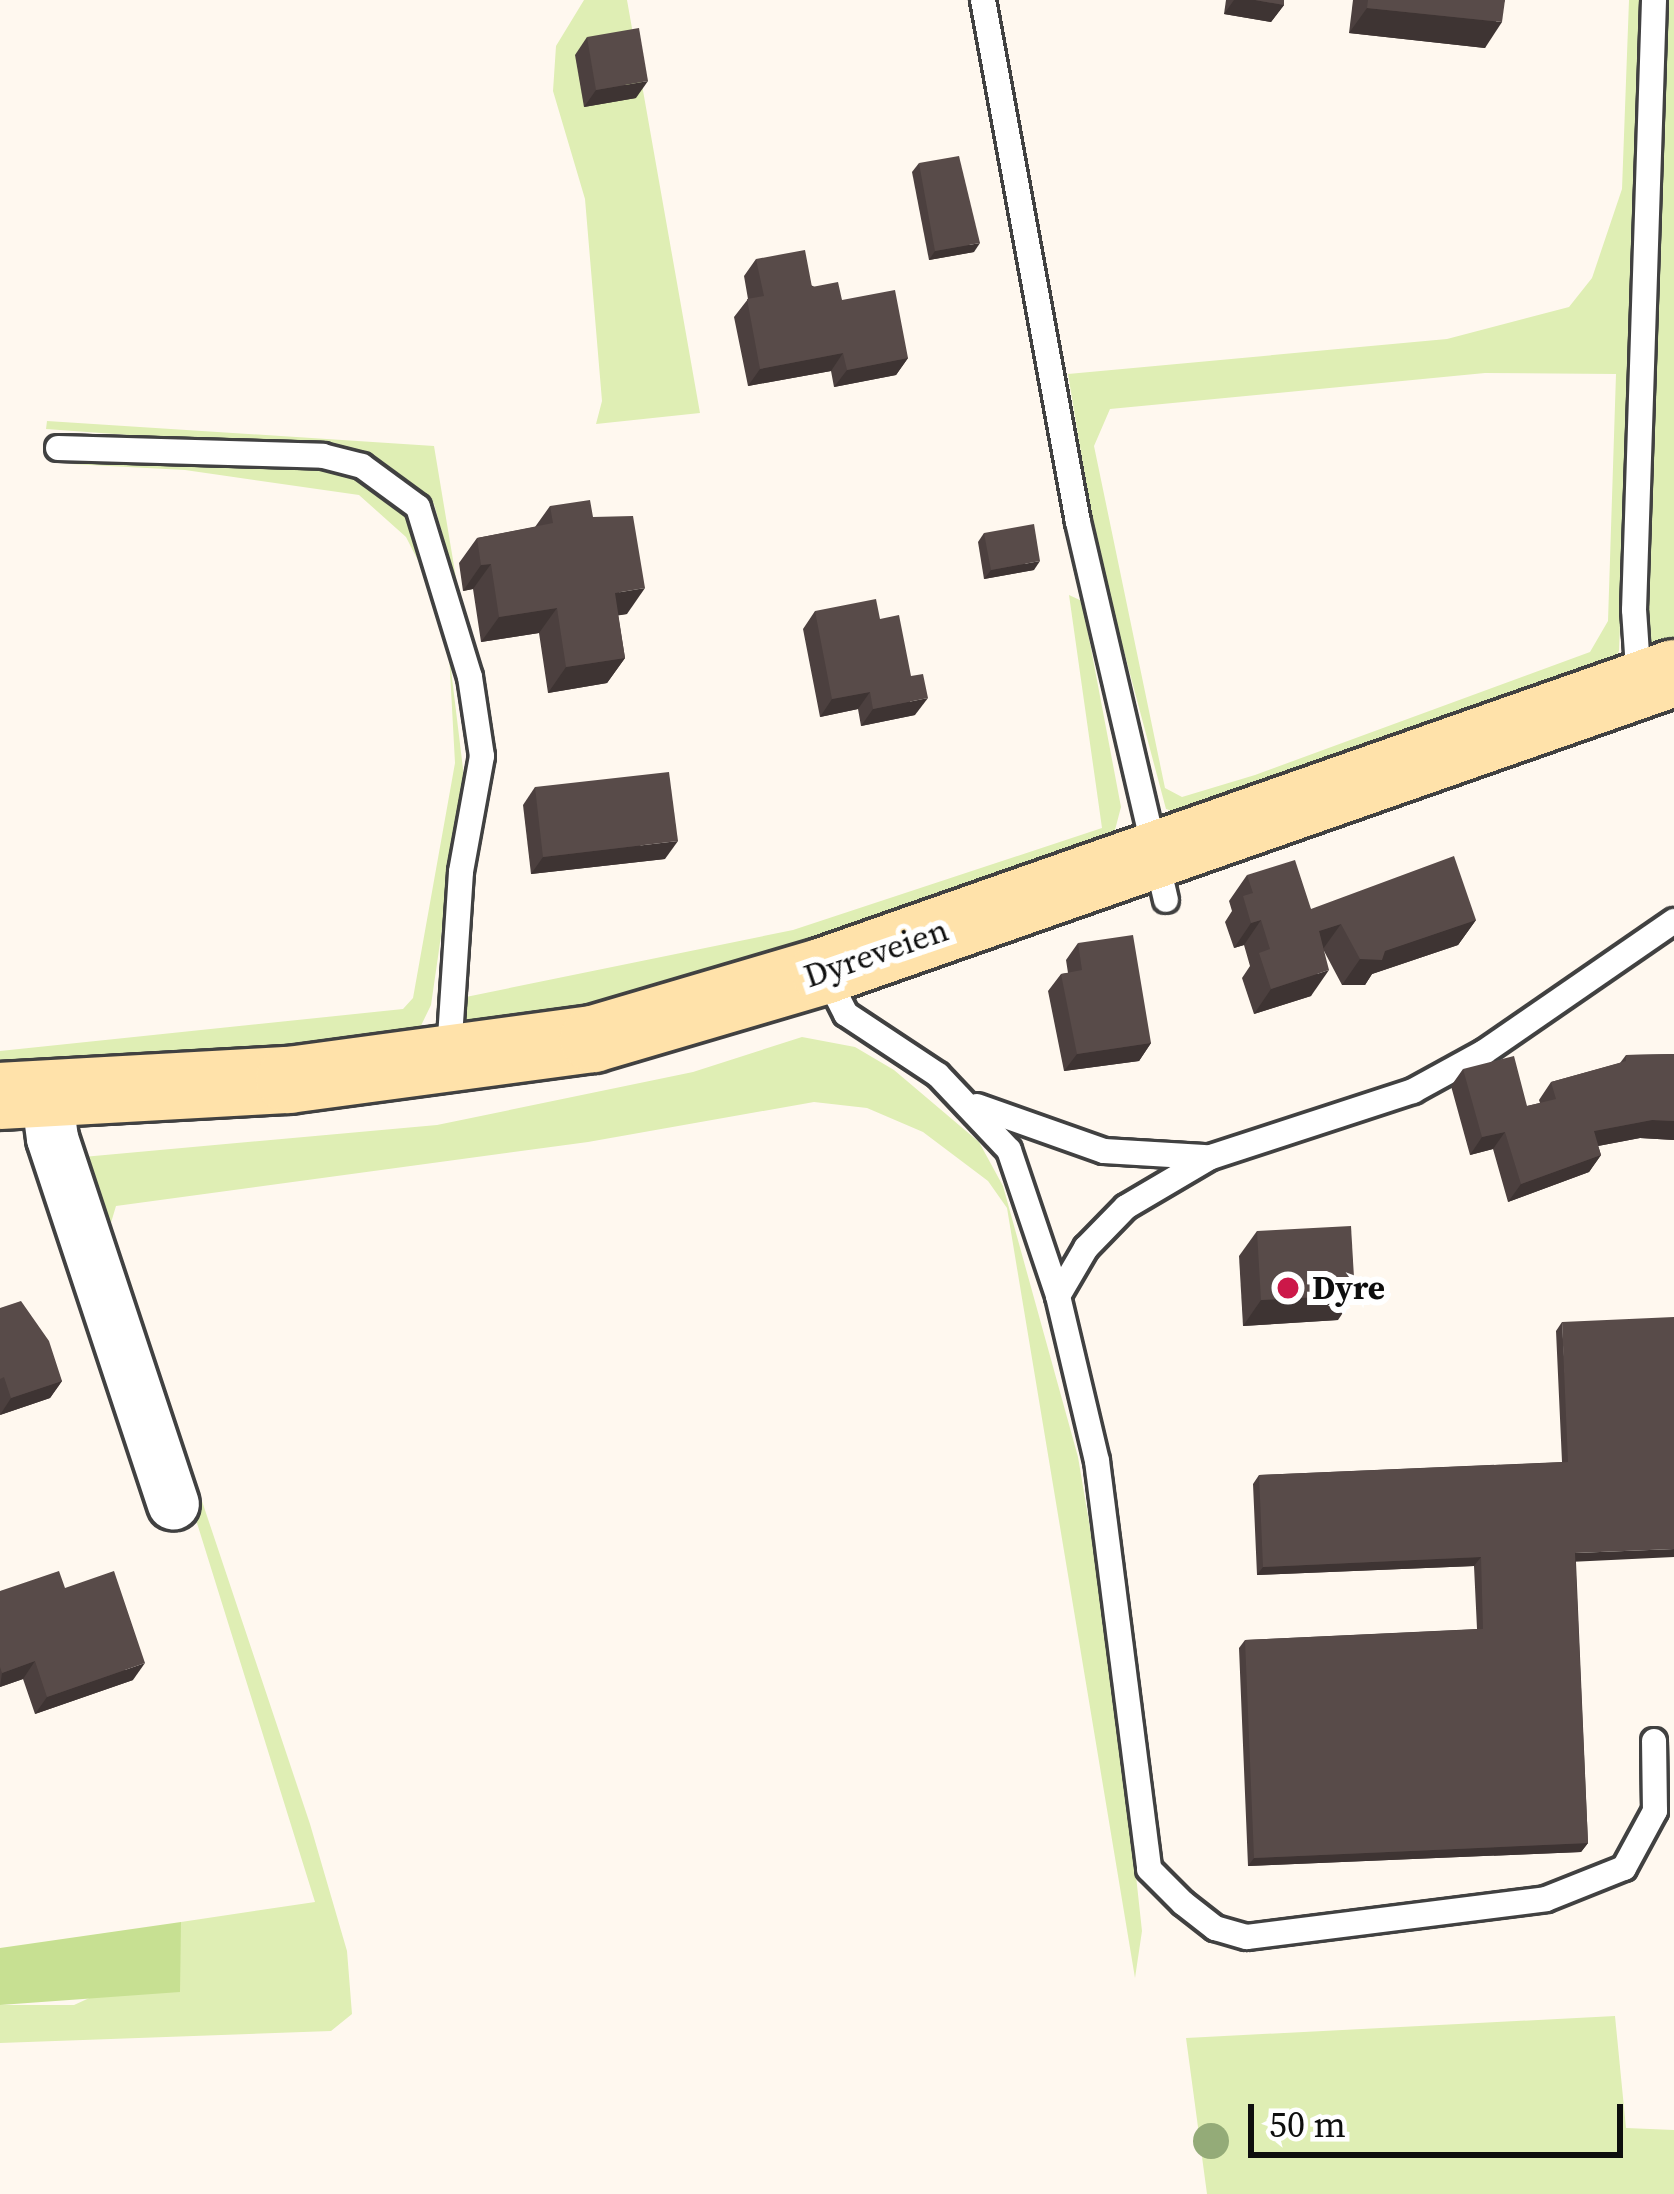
<!DOCTYPE html>
<style>
body{margin:0}
#map{position:relative;width:1674px;height:2194px;overflow:hidden;background:#fff8ef;font-family:"Source Serif 4",serif}
div>[style]{position:absolute}
[style*='--x']{left:calc(var(--x)*1px);top:calc(var(--y)*1px);width:calc(var(--w)*1px);rotate:calc(var(--a)*1deg)}
.green>*{inset:0;background:#dfeeb4}
.forest>*{inset:0;background:#c7e092}
.roads{filter:drop-shadow(3px 0 #414141) drop-shadow(-3px 0 #414141) drop-shadow(0 3px #414141) drop-shadow(0 -3px #414141)}
.service>*{height:24px;margin:-12px;padding:0 12px;transform-origin:12px;border-radius:12px;background:#fff}
.minor>*{height:51px;margin:-25.5px;padding:0 25.5px;transform-origin:25.5px;border-radius:25.5px;background:#fff}
.secondary>*{height:66px;margin:-33px;padding:0 33px;transform-origin:33px;border-radius:33px;background:#ffe2aa}
.trees>*{width:36px;height:36px;margin:-18px;border-radius:50%;background:#94ab78}
.wall>*{inset:0;background:#4c403f}
.shaded-wall>*{inset:0;background:#3e3433}
.building>*{inset:0;background:#584b49}
.dots>*{width:33px;height:33px;translate:-50% -50%;box-sizing:border-box;border:6px solid #fff;border-radius:50%}
span{translate:-50% -50%;white-space:nowrap;text-align:center;line-height:1.15;-webkit-text-stroke:12px #fff;paint-order:stroke}
.street-label{font-size:33px;color:#0e0e0e}
.poi-label{font-size:33px;color:#0e0e0e;font-weight:700}
.left{translate:0 -50%;text-align:left}
.scale{position:absolute;left:1248px;top:2104px;width:375px;height:54px;box-sizing:border-box;border:6px solid #0e0e0e;border-top:0;padding-left:15px;font-size:36px;line-height:42px;white-space:nowrap;color:#0e0e0e;-webkit-text-stroke:9px #fff;paint-order:stroke}
</style>
<div id="map">
<div class="green">
<i style="clip-path:polygon(584px 0,627px 0,700px 413px,596px 424px,602px 401px,585px 199px,553px 91px,556px 46px)"></i>
<i style="clip-path:polygon(evenodd,1629px 0,1644px 0,1619px 651px,1611px 665px,1179px 813px,1166px 809px,1097px 550px,1068px 374px,1447px 339px,1569px 307px,1592px 278px,1622px 189px,1629px 0,1485px 373px,1616px 374px,1608px 621px,1590px 652px,1255px 775px,1182px 797px,1165px 788px,1094px 446px,1110px 409px,1485px 373px)"></i>
<i style="clip-path:polygon(1665px 0,1674px 0,1674px 648px,1650px 646px,1646px 633px)"></i>
<i style="clip-path:polygon(47px 421px,434px 446px,458px 590px,434px 504px,388px 465px,333px 450px,46px 429px)"></i>
<i style="clip-path:polygon(131px 460px,296px 466px,366px 479px,397px 500px,420px 540px,436px 596px,406px 537px,359px 495px,185px 470px,71px 464px)"></i>
<i style="clip-path:polygon(1069px 595px,1082px 601px,1121px 807px,1110px 849px,576px 1017px,474px 1032px,462px 1021px,461px 998px,793px 930px,1102px 828px)"></i>
<i style="clip-path:polygon(449px 653px,464px 777px,431px 1005px,414px 1040px,0 1071px,0 1051px,403px 1009px,413px 998px,455px 763px)"></i>
<i style="clip-path:polygon(802px 1037px,855px 1047px,894px 1070px,979px 1142px,1003px 1186px,1078px 1457px,1113px 1664px,1142px 1931px,1135px 1978px,1007px 1208px,988px 1181px,923px 1132px,867px 1108px,814px 1102px,588px 1142px,116px 1206px,110px 1226px,310px 1824px,347px 1951px,352px 2014px,331px 2031px,0 2043px,0 2005px,74px 2005px,177px 1958px,181px 1922px,315px 1902px,83px 1157px,437px 1125px,693px 1072px)"></i>
<i style="clip-path:polygon(1615px 2016px,1626px 2128px,1674px 2130px,1674px 2194px,1207px 2194px,1186px 2038px)"></i>
</div>
<div class="forest">
<i style="clip-path:polygon(181px 1922px,180px 1992px,0 2005px,0 1948px)"></i>
</div>
<div class="roads">
<div class="service">
<i style="--x:983;--y:0;--w:531;--a:79.69"></i>
<i style="--x:1078;--y:522;--w:388;--a:76.9"></i>
<i style="--x:58;--y:448;--w:265;--a:1.7"></i>
<i style="--x:323;--y:456;--w:40;--a:14.4"></i>
<i style="--x:362;--y:466;--w:69;--a:36.2"></i>
<i style="--x:418;--y:507;--w:178;--a:73"></i>
<i style="--x:470;--y:677;--w:80;--a:81.4"></i>
<i style="--x:482;--y:756;--w:118;--a:100.3"></i>
<i style="--x:461;--y:872;--w:181;--a:93.8"></i>
<i style="--x:1639;--y:683;--w:73;--a:-93.9"></i>
<i style="--x:1634;--y:610;--w:610;--a:-88.12"></i>
<i style="--x:825;--y:973;--w:46;--a:62.9"></i>
<i style="--x:846;--y:1014;--w:110;--a:33.5"></i>
<i style="--x:938;--y:1075;--w:103;--a:46.6"></i>
<i style="--x:1009;--y:1150;--w:154;--a:71.4"></i>
<i style="--x:1058;--y:1296;--w:170;--a:76.7"></i>
<i style="--x:1097;--y:1461;--w:411;--a:82.7"></i>
<i style="--x:1149;--y:1869;--w:48;--a:45"></i>
<i style="--x:1183;--y:1903;--w:41;--a:38"></i>
<i style="--x:1215;--y:1928;--w:33;--a:16"></i>
<i style="--x:1247;--y:1937;--w:301;--a:-7.2"></i>
<i style="--x:1546;--y:1899;--w:84;--a:-21.7"></i>
<i style="--x:1624;--y:1868;--w:65;--a:-61.5"></i>
<i style="--x:1655;--y:1811;--w:70;--a:-90.8"></i>
<i style="--x:977;--y:1106;--w:135;--a:19.5"></i>
<i style="--x:1104;--y:1151;--w:100;--a:3.4"></i>
<i style="--x:1058;--y:1296;--w:56;--a:-59.7"></i>
<i style="--x:1086;--y:1248;--w:57;--a:-45.7"></i>
<i style="--x:1126;--y:1207;--w:99;--a:-30.5"></i>
<i style="--x:1211;--y:1157;--w:213;--a:-18.1"></i>
<i style="--x:1413;--y:1091;--w:81;--a:-28.8"></i>
<i style="--x:1484;--y:1052;--w:231;--a:-34.6"></i>
</div>
<div class="minor">
<i style="--x:46;--y:1093;--w:45;--a:82.4"></i>
<i style="--x:52;--y:1138;--w:385;--a:71.7"></i>
</div>
<div class="secondary">
<i style="--x:0;--y:1096;--w:289;--a:-3.2"></i>
<i style="--x:289;--y:1080;--w:307;--a:-7.7"></i>
<i style="--x:593;--y:1039;--w:241;--a:-16.4"></i>
<i style="--x:824;--y:971;--w:901;--a:-19.32"></i>
</div>
</div>
<div class="trees">
<i style="left:1211px;top:2141px"></i>
</div>
<div class="wall">
<i style="clip-path:polygon(1226px 0,1284px 0,1284px 5px,1271px 22px,1224px 14px)"></i>
<i style="clip-path:polygon(1353px 0,1505px 0,1485px 48px,1349px 33px)"></i>
<i style="clip-path:polygon(587px 37px,636px 98px,584px 107px,575px 55px)"></i>
<i style="clip-path:polygon(919px 163px,974px 252px,929px 260px,912px 172px)"></i>
<i style="clip-path:polygon(756px 259px,842px 300px,908px 358px,896px 375px,834px 387px,831px 371px,748px 386px,734px 317px,748px 299px,744px 276px)"></i>
<i style="clip-path:polygon(550px 506px,593px 517px,627px 614px,618px 615px,625px 658px,607px 683px,548px 693px,539px 633px,481px 642px,473px 589px,463px 591px,459px 563px,477px 538px,535px 527px)"></i>
<i style="clip-path:polygon(984px 533px,1034px 570px,984px 579px,978px 542px)"></i>
<i style="clip-path:polygon(815px 611px,880px 619px,915px 715px,861px 726px,858px 709px,820px 717px,803px 629px)"></i>
<i style="clip-path:polygon(535px 787px,665px 859px,531px 874px,523px 805px)"></i>
<i style="clip-path:polygon(1247px 875px,1311px 909px,1476px 920px,1458px 945px,1372px 974px,1365px 985px,1342px 985px,1324px 951px,1311px 996px,1254px 1014px,1242px 978px,1250px 966px,1244px 945px,1234px 948px,1225px 922px,1232px 911px,1229px 901px)"></i>
<i style="clip-path:polygon(1078px 943px,1151px 1043px,1139px 1061px,1064px 1071px,1048px 991px,1061px 974px,1068px 973px,1066px 960px)"></i>
<i style="clip-path:polygon(1674px 1054px,1674px 1140px,1640px 1138px,1598px 1146px,1601px 1155px,1589px 1172px,1508px 1202px,1493px 1149px,1470px 1155px,1451px 1086px,1463px 1069px,1527px 1106px,1540px 1103px,1539px 1100px,1551px 1082px,1620px 1063px,1626px 1055px)"></i>
<i style="clip-path:polygon(1257px 1231px,1338px 1320px,1243px 1326px,1239px 1256px)"></i>
<i style="clip-path:polygon(0 1308px,62px 1381px,50px 1398px,0 1415px)"></i>
<i style="clip-path:polygon(1562px 1322px,1576px 1562px,1588px 1843px,1581px 1852px,1248px 1866px,1239px 1648px,1245px 1640px,1477px 1629px,1474px 1566px,1257px 1575px,1253px 1484px,1259px 1475px,1562px 1462px,1556px 1331px)"></i>
<i style="clip-path:polygon(65px 1588px,133px 1680px,35px 1714px,23px 1679px,0 1687px,0 1591px)"></i>
</div>
<div class="shaded-wall">
<i style="clip-path:polygon(1234px 0,1255px 0,1284px 5px,1271px 22px,1224px 14px)"></i>
<i style="clip-path:polygon(1367px 8px,1502px 22px,1485px 48px,1349px 33px)"></i>
<i style="clip-path:polygon(648px 81px,636px 98px,584px 107px,596px 90px)"></i>
<i style="clip-path:polygon(980px 243px,974px 252px,929px 260px,935px 251px)"></i>
<i style="clip-path:polygon(843px 353px,831px 371px,748px 386px,760px 369px)"></i>
<i style="clip-path:polygon(908px 358px,896px 375px,834px 387px,847px 370px)"></i>
<i style="clip-path:polygon(1040px 561px,1034px 570px,984px 579px,991px 570px)"></i>
<i style="clip-path:polygon(491px 564px,473px 589px,463px 591px,481px 565px)"></i>
<i style="clip-path:polygon(645px 588px,627px 614px,597px 619px,615px 593px)"></i>
<i style="clip-path:polygon(557px 608px,539px 633px,481px 642px,499px 617px)"></i>
<i style="clip-path:polygon(625px 658px,607px 683px,548px 693px,566px 667px)"></i>
<i style="clip-path:polygon(870px 692px,858px 709px,820px 717px,832px 699px)"></i>
<i style="clip-path:polygon(928px 698px,915px 715px,861px 726px,873px 709px)"></i>
<i style="clip-path:polygon(678px 841px,665px 859px,531px 874px,543px 857px)"></i>
<i style="clip-path:polygon(1261px 920px,1244px 945px,1234px 948px,1251px 923px)"></i>
<i style="clip-path:polygon(1476px 920px,1458px 945px,1372px 974px,1365px 985px,1342px 985px,1360px 959px)"></i>
<i style="clip-path:polygon(1341px 924px,1323px 949px,1319px 931px)"></i>
<i style="clip-path:polygon(1329px 970px,1311px 996px,1254px 1014px,1271px 989px)"></i>
<i style="clip-path:polygon(1151px 1043px,1139px 1061px,1064px 1071px,1077px 1054px)"></i>
<i style="clip-path:polygon(1652px 1120px,1674px 1121px,1674px 1140px,1640px 1138px,1582px 1149px,1594px 1131px)"></i>
<i style="clip-path:polygon(1505px 1132px,1493px 1149px,1470px 1155px,1482px 1137px)"></i>
<i style="clip-path:polygon(1601px 1155px,1589px 1172px,1508px 1202px,1521px 1184px)"></i>
<i style="clip-path:polygon(1355px 1295px,1338px 1320px,1243px 1326px,1261px 1300px)"></i>
<i style="clip-path:polygon(62px 1381px,50px 1398px,0 1415px,11px 1398px)"></i>
<i style="clip-path:polygon(1674px 1549px,1674px 1557px,1569px 1562px,1575px 1553px)"></i>
<i style="clip-path:polygon(1481px 1557px,1474px 1566px,1257px 1575px,1263px 1567px)"></i>
<i style="clip-path:polygon(35px 1661px,23px 1679px,0 1687px,2px 1673px)"></i>
<i style="clip-path:polygon(145px 1663px,133px 1680px,35px 1714px,47px 1697px)"></i>
<i style="clip-path:polygon(1588px 1843px,1581px 1852px,1248px 1866px,1254px 1858px)"></i>
</div>
<div class="building">
<i style="clip-path:polygon(1255px 0,1284px 0,1284px 5px)"></i>
<i style="clip-path:polygon(1368px 0,1505px 0,1502px 22px,1367px 8px)"></i>
<i style="clip-path:polygon(639px 28px,648px 81px,596px 90px,587px 37px)"></i>
<i style="clip-path:polygon(959px 156px,980px 243px,935px 251px,919px 163px)"></i>
<i style="clip-path:polygon(805px 250px,812px 287px,838px 282px,842px 300px,895px 290px,908px 358px,847px 370px,843px 353px,760px 369px,747px 299px,764px 296px,756px 259px)"></i>
<i style="clip-path:polygon(590px 500px,593px 517px,633px 516px,645px 588px,615px 593px,625px 658px,566px 667px,557px 608px,499px 617px,491px 564px,481px 565px,477px 538px,553px 523px,550px 506px)"></i>
<i style="clip-path:polygon(1034px 524px,1040px 561px,991px 570px,984px 533px)"></i>
<i style="clip-path:polygon(876px 599px,880px 619px,899px 615px,911px 676px,923px 674px,928px 698px,873px 709px,870px 692px,832px 699px,815px 611px)"></i>
<i style="clip-path:polygon(669px 772px,678px 841px,543px 857px,535px 787px)"></i>
<i style="clip-path:polygon(1454px 856px,1476px 920px,1385px 951px,1382px 960px,1360px 959px,1341px 924px,1319px 931px,1329px 970px,1271px 989px,1259px 953px,1270px 949px,1261px 920px,1251px 923px,1243px 896px,1253px 893px,1247px 875px,1295px 860px,1311px 909px)"></i>
<i style="clip-path:polygon(1133px 935px,1151px 1043px,1077px 1054px,1061px 974px,1082px 970px,1078px 943px)"></i>
<i style="clip-path:polygon(1674px 1054px,1674px 1121px,1652px 1120px,1594px 1131px,1601px 1155px,1521px 1184px,1505px 1132px,1482px 1137px,1463px 1069px,1514px 1056px,1527px 1106px,1556px 1099px,1551px 1082px,1626px 1061px,1626px 1055px)"></i>
<i style="clip-path:polygon(1351px 1226px,1355px 1295px,1261px 1300px,1257px 1231px)"></i>
<i style="clip-path:polygon(21px 1301px,49px 1341px,62px 1381px,11px 1398px,4px 1377px,0 1379px,0 1308px)"></i>
<i style="clip-path:polygon(1674px 1317px,1674px 1549px,1575px 1553px,1588px 1843px,1254px 1858px,1245px 1640px,1483px 1629px,1481px 1557px,1263px 1567px,1259px 1475px,1568px 1462px,1562px 1322px)"></i>
<i style="clip-path:polygon(59px 1571px,65px 1588px,114px 1571px,145px 1663px,47px 1697px,35px 1661px,2px 1673px,0 1667px,0 1591px)"></i>
</div>
<div class="dots">
<i style="left:1288px;top:1288px;background:#cc1849"></i>
</div>
<div class="street-label">
<span style="left:876px;top:953px;rotate:-19deg">Dyreveien</span>
</div>
<div class="poi-label">
<span class="left" style="left:1312px;top:1288px">Dyre</span>
</div>
<div class="scale">50 m</div>
</div>
